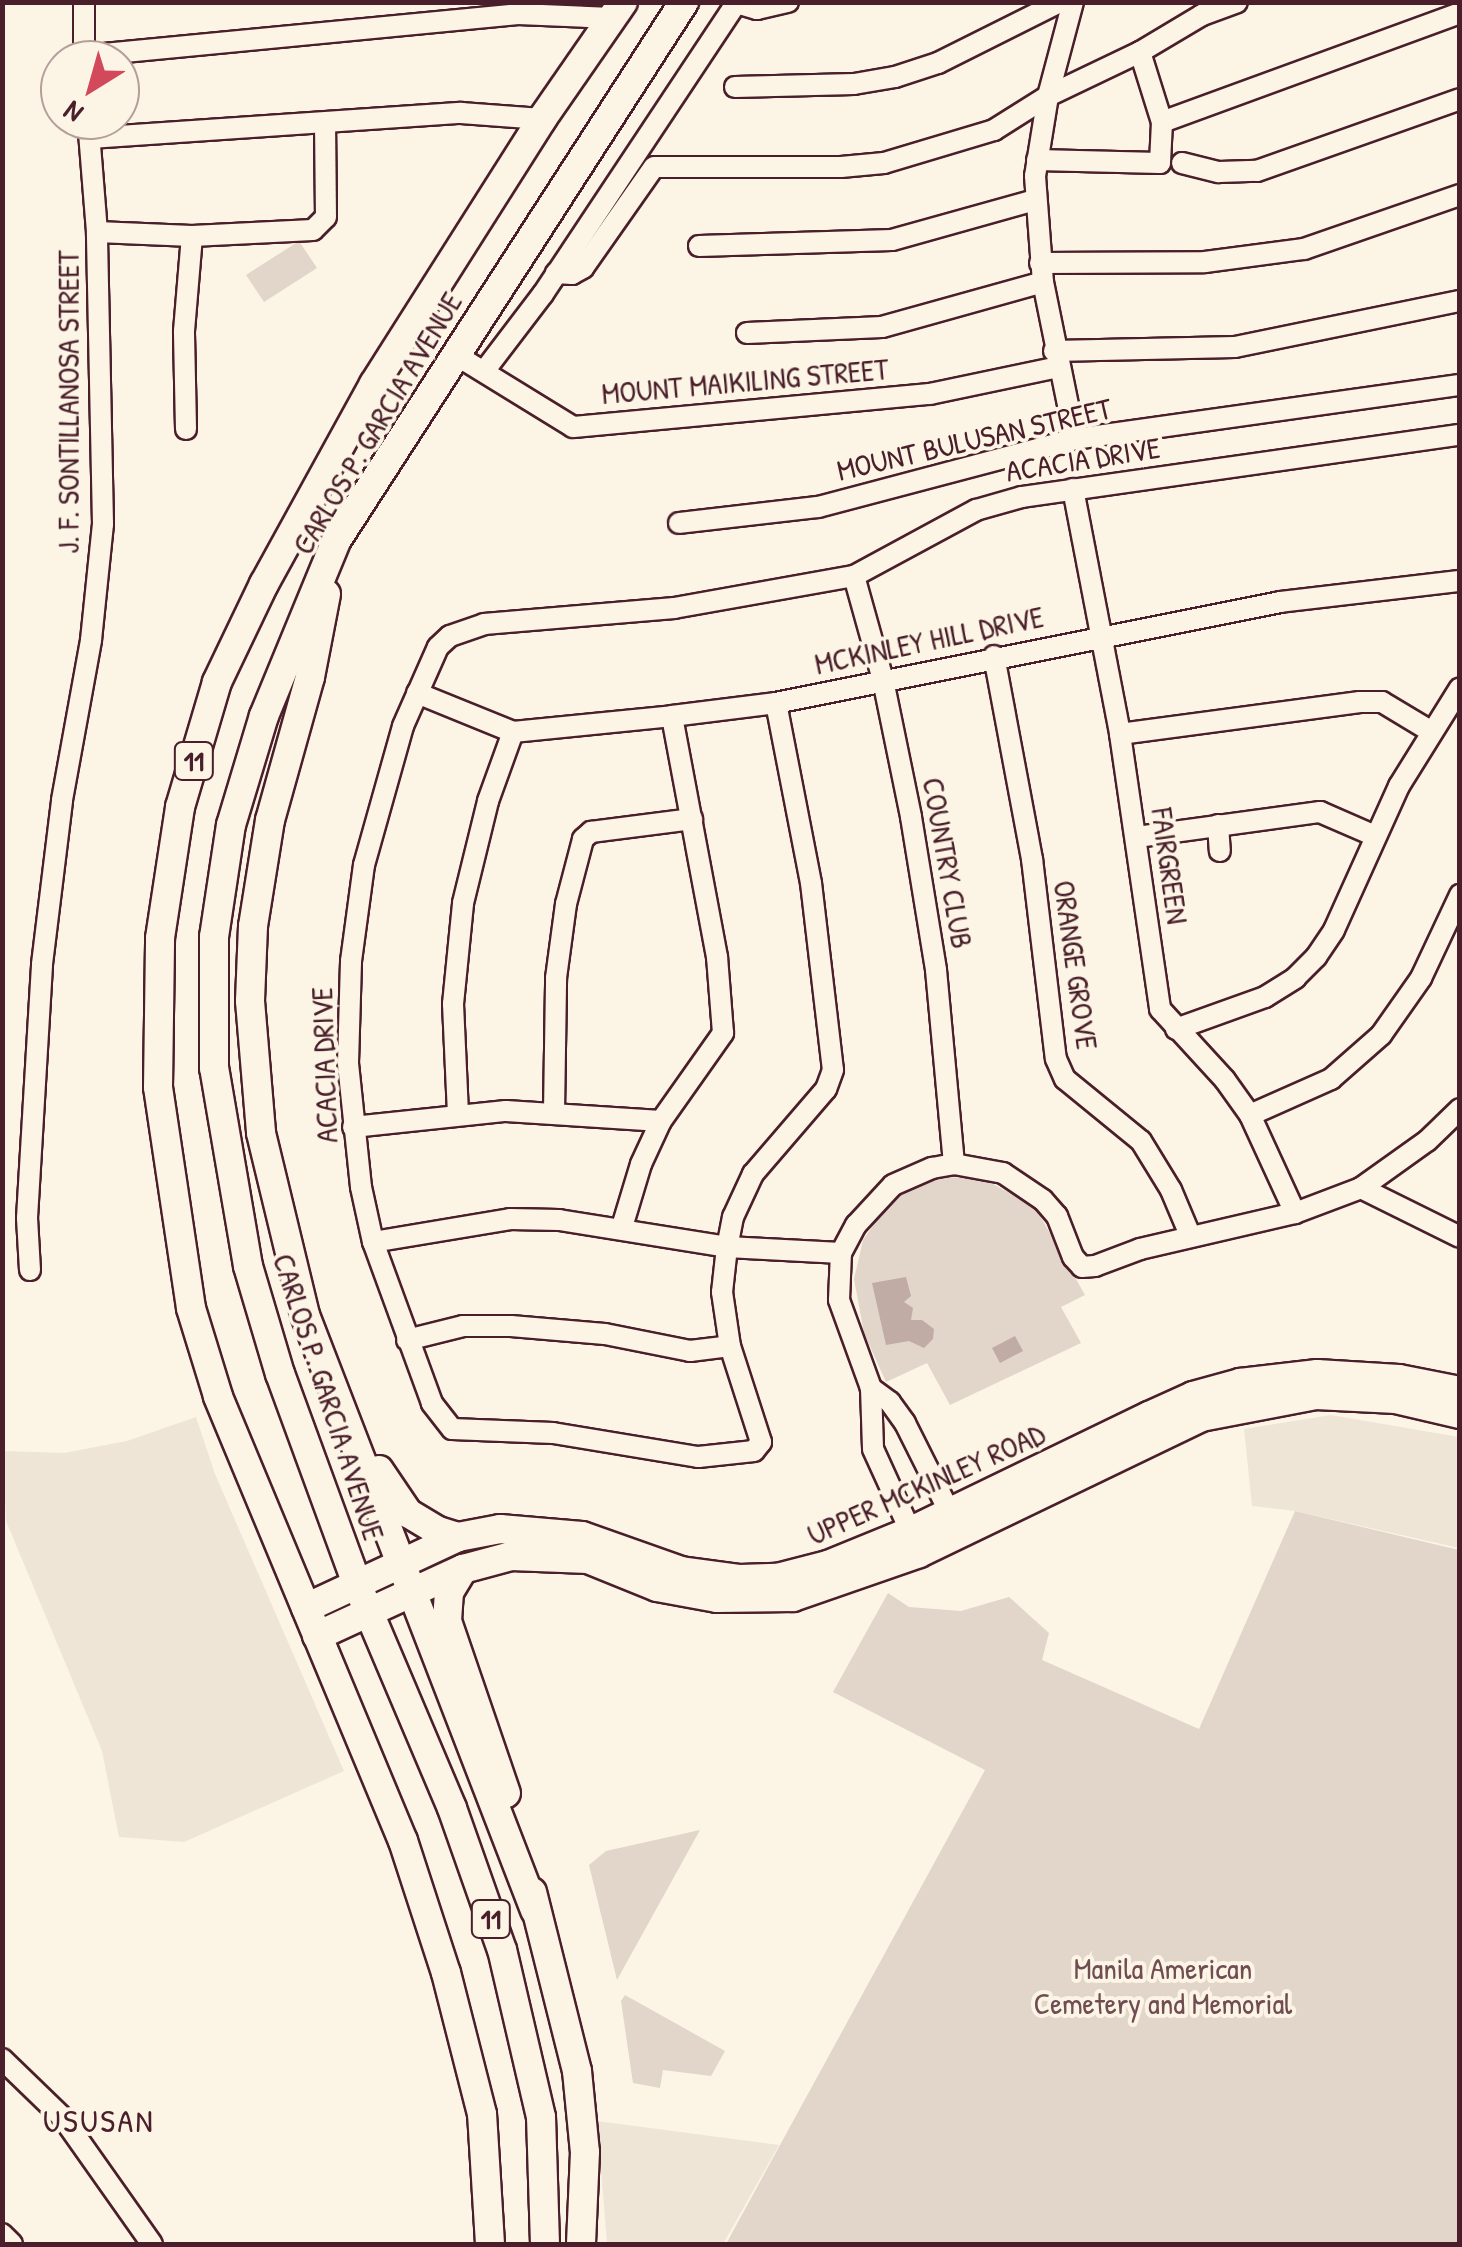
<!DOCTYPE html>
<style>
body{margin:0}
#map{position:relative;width:1462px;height:2247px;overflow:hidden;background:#fcf5e5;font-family:"Patrick Hand",sans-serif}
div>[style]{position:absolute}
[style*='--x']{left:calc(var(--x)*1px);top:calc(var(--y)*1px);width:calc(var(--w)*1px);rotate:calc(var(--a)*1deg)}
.built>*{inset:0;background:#eee5d7}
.green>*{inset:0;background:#e2d5ca}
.water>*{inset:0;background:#c0aca5}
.roads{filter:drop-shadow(2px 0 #4a1f2b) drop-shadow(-2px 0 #4a1f2b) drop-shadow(0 2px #4a1f2b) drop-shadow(0 -2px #4a1f2b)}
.minor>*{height:20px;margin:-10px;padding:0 10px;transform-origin:10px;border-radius:10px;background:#fcf5e5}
.major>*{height:28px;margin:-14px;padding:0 14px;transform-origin:14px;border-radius:14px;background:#fcf5e5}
span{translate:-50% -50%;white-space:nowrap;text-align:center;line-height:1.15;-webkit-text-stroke:8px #fcf5e5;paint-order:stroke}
.shield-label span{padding:2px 8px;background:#fcf5e5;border:2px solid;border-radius:8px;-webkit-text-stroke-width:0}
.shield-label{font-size:28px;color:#4a1f2b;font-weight:700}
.street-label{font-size:30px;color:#4a1f2b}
.park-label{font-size:30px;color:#704c53}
.neighbourhood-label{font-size:32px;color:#4a1f2b;letter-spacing:2.5px}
.frame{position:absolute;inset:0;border:5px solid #4a1f2b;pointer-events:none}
.north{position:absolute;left:40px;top:40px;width:100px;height:100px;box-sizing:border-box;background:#fcf5e5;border:2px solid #b59f9b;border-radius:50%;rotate:217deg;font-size:28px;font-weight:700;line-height:40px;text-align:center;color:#4a1f2b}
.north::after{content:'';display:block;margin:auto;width:35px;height:45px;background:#d1495b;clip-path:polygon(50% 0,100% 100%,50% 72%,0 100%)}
</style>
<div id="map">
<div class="built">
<i style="clip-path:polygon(1331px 1415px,1459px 1437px,1459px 1548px,1295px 1511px,1252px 1506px,1244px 1429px)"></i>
<i style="clip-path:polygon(196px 1417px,215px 1474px,344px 1771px,184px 1842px,119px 1837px,102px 1751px,6px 1521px,3px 1451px,64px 1453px,127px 1441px)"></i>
<i style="clip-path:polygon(597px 2121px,779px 2145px,723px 2244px,607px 2244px)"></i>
</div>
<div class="green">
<i style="clip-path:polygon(299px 241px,317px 268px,264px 302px,246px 275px)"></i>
<i style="clip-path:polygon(945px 1177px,984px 1179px,1035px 1207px,1085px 1295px,1061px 1307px,1081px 1343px,950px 1405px,927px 1363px,886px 1382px,864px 1333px,854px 1279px,863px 1240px,891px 1200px,922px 1181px)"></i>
<i style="clip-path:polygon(1295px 1511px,1459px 1550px,1459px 2244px,726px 2244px,985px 1770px,833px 1692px,888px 1593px,909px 1607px,961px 1611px,1009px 1597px,1049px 1633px,1042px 1660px,1199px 1729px)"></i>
<i style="clip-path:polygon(700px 1830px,617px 1980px,589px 1865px,606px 1851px)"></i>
<i style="clip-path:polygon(625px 1995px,725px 2051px,711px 2076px,663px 2070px,660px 2088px,633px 2083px,621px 2001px)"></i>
</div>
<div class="water">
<i style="clip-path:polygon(906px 1277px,911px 1296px,904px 1302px,913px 1308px,911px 1320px,922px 1320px,934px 1329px,933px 1339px,924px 1348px,909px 1341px,886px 1345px,872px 1283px)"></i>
<i style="clip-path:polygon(1015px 1336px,1023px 1351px,1000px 1363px,992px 1348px)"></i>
</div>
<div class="roads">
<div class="minor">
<i style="--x:1073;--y:2;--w:97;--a:104.9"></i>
<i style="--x:1048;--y:96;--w:81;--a:99.2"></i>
<i style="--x:1035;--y:176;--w:106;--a:85.7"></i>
<i style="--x:1043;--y:282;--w:160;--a:78.5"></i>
<i style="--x:736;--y:3;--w:22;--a:16"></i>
<i style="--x:757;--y:9;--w:32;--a:-13"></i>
<i style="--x:1140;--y:52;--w:72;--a:-30.8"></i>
<i style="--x:1202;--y:15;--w:37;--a:-20"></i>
<i style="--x:83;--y:56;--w:437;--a:-5.5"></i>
<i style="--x:518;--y:14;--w:94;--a:2.4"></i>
<i style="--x:84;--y:60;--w:58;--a:-90"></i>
<i style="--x:735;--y:87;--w:119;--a:-1.4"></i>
<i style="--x:854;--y:84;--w:42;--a:-9.7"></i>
<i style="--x:895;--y:77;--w:45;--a:-18"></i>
<i style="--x:938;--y:63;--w:136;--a:-26.6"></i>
<i style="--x:90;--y:138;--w:372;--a:-3.9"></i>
<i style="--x:461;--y:113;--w:81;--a:4.2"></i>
<i style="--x:1037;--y:160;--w:123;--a:1.4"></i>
<i style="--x:1160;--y:163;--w:41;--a:-87.2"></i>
<i style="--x:1162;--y:122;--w:317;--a:-20.1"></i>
<i style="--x:1182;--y:163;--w:38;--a:14"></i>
<i style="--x:1219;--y:172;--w:38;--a:-2"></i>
<i style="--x:1257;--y:171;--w:215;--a:-19.5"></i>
<i style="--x:97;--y:232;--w:95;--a:2.4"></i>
<i style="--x:192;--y:236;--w:121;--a:-2.8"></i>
<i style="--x:313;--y:230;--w:18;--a:-45"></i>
<i style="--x:326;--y:217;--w:93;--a:-90.6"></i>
<i style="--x:699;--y:246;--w:193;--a:-1.8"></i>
<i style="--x:892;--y:240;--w:148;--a:-15.6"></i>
<i style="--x:1040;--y:263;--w:165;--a:-0.3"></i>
<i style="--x:1205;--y:262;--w:100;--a:-7.5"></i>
<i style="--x:1304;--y:249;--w:165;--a:-19.1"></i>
<i style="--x:556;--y:273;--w:16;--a:4"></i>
<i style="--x:572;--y:274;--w:13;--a:-29"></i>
<i style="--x:583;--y:268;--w:123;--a:-54.9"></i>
<i style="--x:654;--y:167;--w:187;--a:0"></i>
<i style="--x:841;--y:167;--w:43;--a:-5.3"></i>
<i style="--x:884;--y:163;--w:115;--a:-16.7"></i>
<i style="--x:994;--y:130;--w:64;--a:-32.2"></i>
<i style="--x:1048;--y:96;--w:102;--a:-25.6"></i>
<i style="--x:1140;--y:52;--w:73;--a:72.6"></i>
<i style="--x:747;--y:333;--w:135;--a:-2.5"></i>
<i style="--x:882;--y:327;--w:167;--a:-15.6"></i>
<i style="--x:1054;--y:351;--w:181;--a:-1.3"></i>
<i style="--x:1235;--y:347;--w:230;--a:-11.6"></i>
<i style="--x:456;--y:355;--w:137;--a:31.6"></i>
<i style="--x:573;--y:427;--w:359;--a:-5.3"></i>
<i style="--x:930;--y:394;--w:131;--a:-11.9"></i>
<i style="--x:485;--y:370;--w:96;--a:-52.7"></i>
<i style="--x:543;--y:294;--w:351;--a:-56.4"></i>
<i style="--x:186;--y:429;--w:98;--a:-91.2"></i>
<i style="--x:184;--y:331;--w:95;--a:-85.2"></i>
<i style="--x:1073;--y:489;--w:249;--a:79.1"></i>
<i style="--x:1120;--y:734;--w:278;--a:81.7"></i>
<i style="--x:1160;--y:1009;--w:96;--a:47.5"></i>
<i style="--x:1225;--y:1080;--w:43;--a:54.5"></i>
<i style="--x:1250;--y:1115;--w:108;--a:65.3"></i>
<i style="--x:679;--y:523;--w:140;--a:-6.6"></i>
<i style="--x:818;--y:507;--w:266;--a:-14.8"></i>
<i style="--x:1075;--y:439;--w:389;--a:-8"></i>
<i style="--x:854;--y:576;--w:108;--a:74.4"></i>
<i style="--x:883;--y:680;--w:140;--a:78.4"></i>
<i style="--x:911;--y:817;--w:155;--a:80.7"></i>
<i style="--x:936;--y:970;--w:195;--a:84.7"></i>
<i style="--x:994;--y:656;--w:207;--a:79.4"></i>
<i style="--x:1032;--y:859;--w:201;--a:83.2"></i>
<i style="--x:1056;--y:1059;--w:22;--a:66"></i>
<i style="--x:1065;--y:1079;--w:98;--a:39.2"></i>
<i style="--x:1141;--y:1141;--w:57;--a:58.5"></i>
<i style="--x:1171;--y:1190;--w:49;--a:67.1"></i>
<i style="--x:417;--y:693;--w:104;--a:22.1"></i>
<i style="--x:513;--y:732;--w:160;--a:-5.7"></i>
<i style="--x:672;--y:716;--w:105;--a:-7.1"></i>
<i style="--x:776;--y:703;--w:514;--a:-11.33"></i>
<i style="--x:1280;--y:602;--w:181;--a:-6.7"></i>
<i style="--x:776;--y:703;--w:183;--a:79"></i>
<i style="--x:811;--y:883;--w:188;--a:83.3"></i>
<i style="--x:833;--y:1070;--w:20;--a:110"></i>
<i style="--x:826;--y:1089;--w:112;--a:130.7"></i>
<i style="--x:753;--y:1174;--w:47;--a:114.9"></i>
<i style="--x:733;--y:1217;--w:31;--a:101"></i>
<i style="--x:727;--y:1247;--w:45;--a:96.3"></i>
<i style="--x:722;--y:1292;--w:55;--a:81.6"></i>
<i style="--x:730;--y:1346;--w:101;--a:72.1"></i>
<i style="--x:761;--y:1442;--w:11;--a:128"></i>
<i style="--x:754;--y:1451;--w:56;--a:173.9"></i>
<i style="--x:698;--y:1457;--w:147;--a:-170.6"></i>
<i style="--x:553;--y:1433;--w:101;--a:-177.7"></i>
<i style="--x:452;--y:1429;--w:33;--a:-128"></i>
<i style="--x:432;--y:1403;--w:171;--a:-110.1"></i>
<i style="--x:373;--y:1242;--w:56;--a:-102.3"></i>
<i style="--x:361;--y:1187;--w:125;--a:-96"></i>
<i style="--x:348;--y:1063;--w:102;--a:-88.3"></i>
<i style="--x:351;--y:961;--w:97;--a:-82.3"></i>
<i style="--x:364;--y:865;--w:144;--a:-74.3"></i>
<i style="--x:403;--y:726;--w:86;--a:-66.1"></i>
<i style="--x:438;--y:647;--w:16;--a:-43"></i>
<i style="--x:450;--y:636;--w:36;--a:-19"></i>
<i style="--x:484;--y:624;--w:191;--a:-4.8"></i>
<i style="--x:674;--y:608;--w:183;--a:-10.1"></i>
<i style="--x:854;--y:576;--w:139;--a:-28.4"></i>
<i style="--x:976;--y:510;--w:48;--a:-15.8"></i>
<i style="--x:1022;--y:497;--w:442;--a:-8.1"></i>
<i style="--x:1120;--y:734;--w:242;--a:-7.6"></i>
<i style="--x:1360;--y:702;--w:22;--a:0"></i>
<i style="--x:1382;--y:702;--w:58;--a:31"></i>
<i style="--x:1218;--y:825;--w:26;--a:86"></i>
<i style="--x:1137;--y:837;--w:185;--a:-7.8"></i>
<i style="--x:1320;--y:812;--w:58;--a:23.5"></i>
<i style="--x:1176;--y:1029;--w:95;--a:-19.8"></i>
<i style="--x:1265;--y:997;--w:36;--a:-32"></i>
<i style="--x:1295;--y:978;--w:30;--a:-45"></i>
<i style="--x:1316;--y:957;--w:32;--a:-56"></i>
<i style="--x:1334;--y:930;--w:158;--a:-65.7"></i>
<i style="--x:1399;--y:786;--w:115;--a:-58.1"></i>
<i style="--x:554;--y:1112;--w:134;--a:-89.1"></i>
<i style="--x:556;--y:978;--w:75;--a:-82.3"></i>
<i style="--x:566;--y:904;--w:67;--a:-75.3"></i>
<i style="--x:583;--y:839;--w:11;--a:-41"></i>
<i style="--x:591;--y:832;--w:102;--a:-7.3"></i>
<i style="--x:458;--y:1114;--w:110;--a:-92.6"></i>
<i style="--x:453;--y:1004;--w:101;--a:-84.3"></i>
<i style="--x:463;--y:903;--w:105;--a:-76.2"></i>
<i style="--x:488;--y:801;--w:73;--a:-70.1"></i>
<i style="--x:1250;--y:1115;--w:89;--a:-24"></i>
<i style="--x:1331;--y:1079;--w:67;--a:-41.3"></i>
<i style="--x:1381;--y:1035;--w:70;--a:-54.9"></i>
<i style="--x:1421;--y:978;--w:92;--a:-64.8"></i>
<i style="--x:353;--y:1127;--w:154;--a:-6"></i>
<i style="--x:506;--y:1111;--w:155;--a:3.7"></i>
<i style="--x:1361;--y:1188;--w:110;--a:26.3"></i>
<i style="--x:622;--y:1227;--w:66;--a:-73.2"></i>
<i style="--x:641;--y:1164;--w:47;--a:-65.1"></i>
<i style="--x:661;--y:1121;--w:108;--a:-54.8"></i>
<i style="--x:723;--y:1033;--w:76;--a:-94.5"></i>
<i style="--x:717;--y:957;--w:245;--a:-100.6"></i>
<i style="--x:373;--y:1242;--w:139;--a:-9.5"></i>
<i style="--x:510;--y:1219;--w:49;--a:1.2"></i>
<i style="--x:559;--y:1220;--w:170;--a:9.1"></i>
<i style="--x:727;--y:1247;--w:114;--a:3"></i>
<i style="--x:30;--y:1270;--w:52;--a:-93.3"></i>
<i style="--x:27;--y:1218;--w:254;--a:-86.6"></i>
<i style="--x:42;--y:964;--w:165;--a:-83"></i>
<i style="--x:62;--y:800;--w:163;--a:-79.7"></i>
<i style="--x:91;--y:640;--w:117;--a:-84.1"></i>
<i style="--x:103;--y:524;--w:292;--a:-91.2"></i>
<i style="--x:97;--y:232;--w:112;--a:-94.6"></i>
<i style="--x:407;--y:1340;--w:58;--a:-14"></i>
<i style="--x:463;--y:1326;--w:48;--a:0"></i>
<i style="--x:511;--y:1326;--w:94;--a:4.9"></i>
<i style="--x:605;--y:1334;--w:87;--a:11.3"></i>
<i style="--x:690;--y:1351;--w:40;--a:-7.1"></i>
<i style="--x:871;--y:1388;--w:61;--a:88.1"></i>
<i style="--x:873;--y:1449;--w:101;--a:65.5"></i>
<i style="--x:955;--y:1523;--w:112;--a:-116.6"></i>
<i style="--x:905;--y:1423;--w:26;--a:-126"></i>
<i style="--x:890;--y:1402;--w:24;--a:-144"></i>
<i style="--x:871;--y:1388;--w:94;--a:-110"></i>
<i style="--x:839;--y:1300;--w:47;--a:-87.6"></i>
<i style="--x:841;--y:1253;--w:32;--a:-62"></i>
<i style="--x:856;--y:1225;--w:54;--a:-47.2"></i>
<i style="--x:893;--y:1185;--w:43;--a:-23.6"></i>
<i style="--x:932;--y:1168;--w:22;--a:-10"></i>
<i style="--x:954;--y:1164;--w:50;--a:10.4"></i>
<i style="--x:1003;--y:1173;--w:48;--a:34"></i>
<i style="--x:1043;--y:1200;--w:21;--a:49"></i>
<i style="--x:1057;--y:1216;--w:44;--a:68.7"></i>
<i style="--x:1073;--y:1257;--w:13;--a:48"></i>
<i style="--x:1082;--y:1267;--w:13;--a:-4"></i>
<i style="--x:1095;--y:1266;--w:48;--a:-20.7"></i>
<i style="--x:1140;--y:1249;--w:159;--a:-13.1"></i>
<i style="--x:1295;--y:1213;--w:71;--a:-20.7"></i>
<i style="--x:1361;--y:1188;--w:81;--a:-35.5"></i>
<i style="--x:1427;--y:1141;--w:46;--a:-44.1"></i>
<i style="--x:2;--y:2059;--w:85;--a:44"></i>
<i style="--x:63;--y:2118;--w:154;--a:54.8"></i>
<i style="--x:2;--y:2234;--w:14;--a:45"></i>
</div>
<div class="major">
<i style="--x:326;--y:594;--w:85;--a:100.9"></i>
<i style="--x:310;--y:677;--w:148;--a:105.6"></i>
<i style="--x:270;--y:820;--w:107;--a:99.1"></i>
<i style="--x:253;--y:926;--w:75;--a:92.3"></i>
<i style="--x:250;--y:1001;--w:132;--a:85.2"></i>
<i style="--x:261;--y:1133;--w:187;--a:76.4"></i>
<i style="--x:305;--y:1315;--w:638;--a:68.87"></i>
<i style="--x:379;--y:1470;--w:52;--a:56"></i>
<i style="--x:408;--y:1513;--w:35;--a:31"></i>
<i style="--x:438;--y:1531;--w:21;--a:17"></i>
<i style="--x:463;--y:1569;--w:27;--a:121"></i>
<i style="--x:449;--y:1592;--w:29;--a:94"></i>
<i style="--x:447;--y:1621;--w:182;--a:71.1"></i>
<i style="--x:306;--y:1608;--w:168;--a:-25"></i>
<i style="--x:458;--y:1537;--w:43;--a:-10.8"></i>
<i style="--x:500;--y:1529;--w:82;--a:4.9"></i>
<i style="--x:582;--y:1536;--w:105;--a:19.5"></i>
<i style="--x:681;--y:1571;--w:60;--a:7.7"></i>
<i style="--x:740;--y:1579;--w:37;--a:-2"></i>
<i style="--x:777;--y:1578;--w:53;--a:-14.3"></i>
<i style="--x:828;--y:1565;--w:90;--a:-22.3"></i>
<i style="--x:911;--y:1531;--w:264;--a:-25.8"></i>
<i style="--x:1149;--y:1416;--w:48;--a:-24.4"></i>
<i style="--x:1193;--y:1396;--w:49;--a:-15.5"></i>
<i style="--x:1240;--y:1383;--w:78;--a:-6.7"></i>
<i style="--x:1317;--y:1374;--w:82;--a:3.5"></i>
<i style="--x:1399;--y:1379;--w:62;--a:11.1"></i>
<i style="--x:317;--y:1636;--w:161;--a:-24.7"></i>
<i style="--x:463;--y:1569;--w:50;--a:-15.2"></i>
<i style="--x:511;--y:1556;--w:77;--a:2.2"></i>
<i style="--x:588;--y:1559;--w:74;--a:22.1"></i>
<i style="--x:657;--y:1587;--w:61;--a:10.4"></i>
<i style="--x:717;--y:1598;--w:76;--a:-0.8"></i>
<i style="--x:793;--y:1597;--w:133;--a:-19.2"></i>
<i style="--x:919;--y:1553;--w:313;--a:-25.7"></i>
<i style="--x:1201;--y:1417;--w:117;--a:-10.8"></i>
<i style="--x:1316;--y:1395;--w:80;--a:2.9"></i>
<i style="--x:1396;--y:1399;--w:66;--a:13.2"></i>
<i style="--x:532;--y:1892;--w:185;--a:75.9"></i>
<i style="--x:577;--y:2071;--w:81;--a:84.4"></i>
<i style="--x:585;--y:2152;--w:92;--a:92.5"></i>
<i style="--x:490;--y:2244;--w:130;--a:-93.5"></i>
<i style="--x:482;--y:2114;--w:146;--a:-104.3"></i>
<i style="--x:446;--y:1973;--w:139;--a:-108"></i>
<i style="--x:403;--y:1841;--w:482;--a:-112.6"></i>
<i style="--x:218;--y:1396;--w:92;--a:-107.1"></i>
<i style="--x:191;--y:1308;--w:223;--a:-98.5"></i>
<i style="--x:158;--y:1087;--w:149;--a:-89.2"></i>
<i style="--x:160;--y:938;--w:133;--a:-81.3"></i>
<i style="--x:180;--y:807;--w:130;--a:-73.5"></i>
<i style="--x:217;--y:682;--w:109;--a:-64.4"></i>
<i style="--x:264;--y:584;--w:228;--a:-61.2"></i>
<i style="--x:374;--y:384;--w:314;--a:-57.6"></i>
<i style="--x:542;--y:119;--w:142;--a:-55.3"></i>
<i style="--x:545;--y:2244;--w:127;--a:-91.8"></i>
<i style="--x:541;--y:2117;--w:171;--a:-103.1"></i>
<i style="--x:502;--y:1950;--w:151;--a:-109.4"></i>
<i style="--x:452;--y:1808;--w:243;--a:-113"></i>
<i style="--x:357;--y:1584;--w:224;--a:-110.1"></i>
<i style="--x:280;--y:1374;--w:113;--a:-106.5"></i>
<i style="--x:248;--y:1266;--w:201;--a:-99.7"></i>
<i style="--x:214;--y:1068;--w:131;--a:-90"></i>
<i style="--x:214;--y:937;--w:113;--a:-81.4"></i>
<i style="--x:231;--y:825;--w:114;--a:-73.2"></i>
<i style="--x:264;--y:716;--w:189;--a:-67.6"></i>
<i style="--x:336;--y:541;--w:642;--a:-57.15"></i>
</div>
</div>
<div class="shield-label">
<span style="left:194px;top:761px">11</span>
<span style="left:491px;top:1919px">11</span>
</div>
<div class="street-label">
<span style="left:745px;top:381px;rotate:-5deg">MOUNT MAIKILING STREET</span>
<span style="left:68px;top:402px;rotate:-90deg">J. F. SONTILLANOSA STREET</span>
<span style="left:377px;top:423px;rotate:-59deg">CARLOS P. GARCIA AVENUE</span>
<span style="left:974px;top:439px;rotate:-13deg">MOUNT BULUSAN STREET</span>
<span style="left:1083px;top:459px;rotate:-9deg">ACACIA DRIVE</span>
<span style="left:929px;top:640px;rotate:-12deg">MCKINLEY HILL DRIVE</span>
<span style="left:948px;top:863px;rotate:80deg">COUNTRY CLUB</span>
<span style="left:1170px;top:866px;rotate:82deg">FAIRGREEN</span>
<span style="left:1076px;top:965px;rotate:82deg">ORANGE GROVE</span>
<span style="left:324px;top:1065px;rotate:-92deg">ACACIA DRIVE</span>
<span style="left:329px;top:1397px;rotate:72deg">CARLOS P. GARCIA AVENUE</span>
<span style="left:926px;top:1484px;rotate:-24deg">UPPER MCKINLEY ROAD</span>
</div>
<div class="park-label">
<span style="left:1163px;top:1985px">Manila American<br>Cemetery and Memorial</span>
</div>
<div class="neighbourhood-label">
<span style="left:99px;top:2121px">USUSAN</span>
</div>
<div class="frame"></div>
<div class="north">N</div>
</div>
